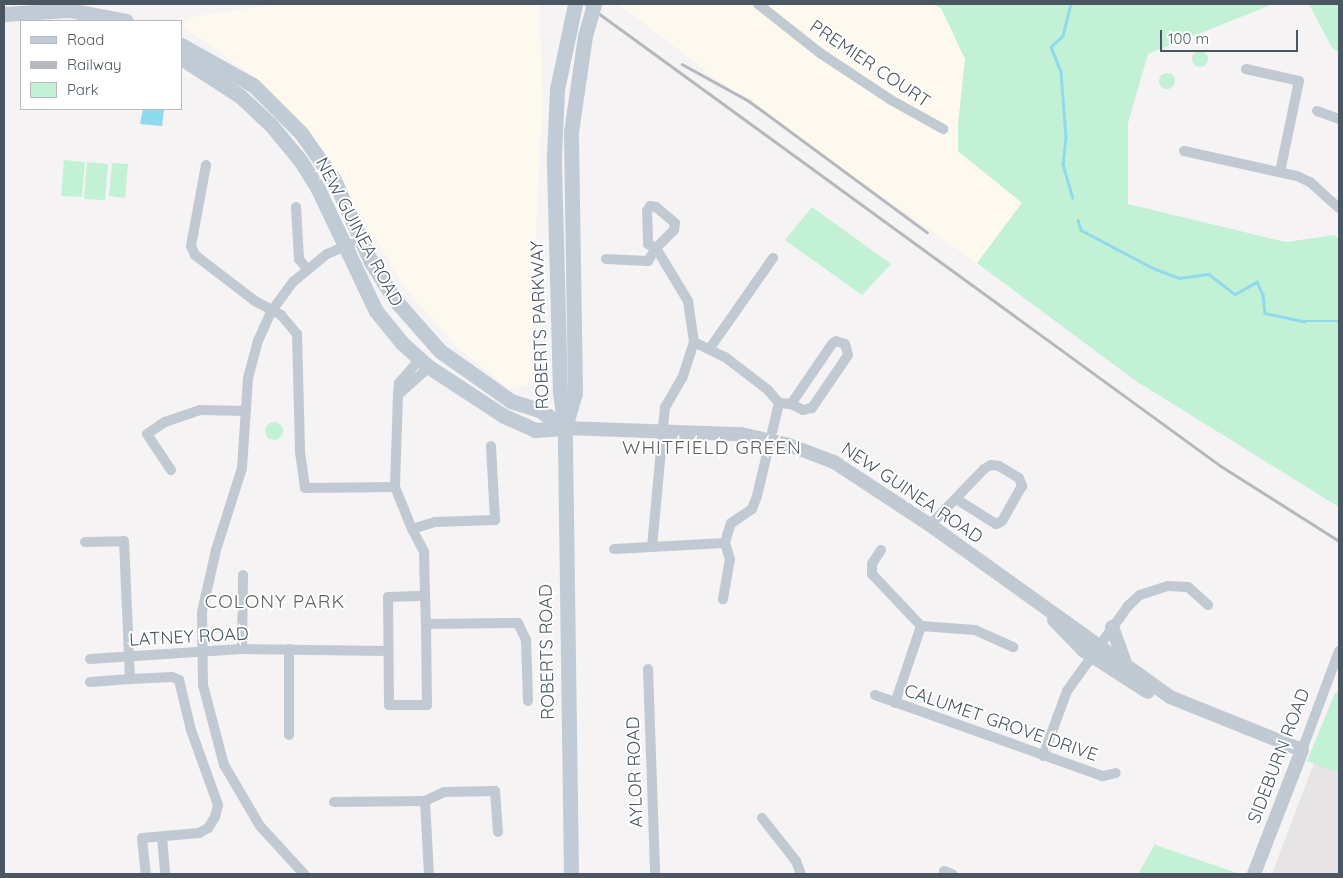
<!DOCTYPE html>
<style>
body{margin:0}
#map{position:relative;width:1343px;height:878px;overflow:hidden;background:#f5f3f3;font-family:Quicksand,sans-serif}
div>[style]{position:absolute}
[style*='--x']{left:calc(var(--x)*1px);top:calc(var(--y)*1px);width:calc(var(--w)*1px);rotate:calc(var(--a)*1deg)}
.commercial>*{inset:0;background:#fdf9ef}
.education>*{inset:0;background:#e6e4e5}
.green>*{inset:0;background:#c3f1d5}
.round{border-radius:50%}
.water>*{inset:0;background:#90daee}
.stream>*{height:2.5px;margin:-1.25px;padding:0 1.25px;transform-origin:1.25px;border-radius:1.25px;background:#90daee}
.minor>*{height:10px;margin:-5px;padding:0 5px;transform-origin:5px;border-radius:5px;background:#c1cad2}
.tertiary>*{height:14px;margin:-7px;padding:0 7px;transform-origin:7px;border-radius:7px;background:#c1cad2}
.secondary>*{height:15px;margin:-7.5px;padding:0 7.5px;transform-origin:7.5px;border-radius:7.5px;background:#c1cbd6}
.rail>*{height:2.5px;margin:-1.25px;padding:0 1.25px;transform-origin:1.25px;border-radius:1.25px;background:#b5b8bd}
.secondary-bridge>*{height:15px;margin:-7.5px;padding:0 7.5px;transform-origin:7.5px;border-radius:7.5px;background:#c1cbd6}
span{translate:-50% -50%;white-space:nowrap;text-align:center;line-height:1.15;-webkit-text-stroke:4px #fff;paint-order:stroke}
.street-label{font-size:18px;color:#4a5661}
.neighbourhood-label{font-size:19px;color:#5f6368;letter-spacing:1px}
.frame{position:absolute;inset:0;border:5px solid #4a5661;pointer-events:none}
.legend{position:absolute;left:20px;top:20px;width:162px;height:90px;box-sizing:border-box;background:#fff;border:1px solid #b7bbc0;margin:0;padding:6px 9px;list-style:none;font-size:15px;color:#4a5661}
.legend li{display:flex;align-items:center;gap:10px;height:25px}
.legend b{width:25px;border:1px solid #b7bbc0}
.scale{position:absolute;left:1160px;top:30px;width:138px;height:22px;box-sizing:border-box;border:2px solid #4a5661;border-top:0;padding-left:6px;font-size:15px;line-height:18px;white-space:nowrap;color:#4a5661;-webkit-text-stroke:4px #fff;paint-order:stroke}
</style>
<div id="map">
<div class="commercial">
<i style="clip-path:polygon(278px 4px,540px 4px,542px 111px,535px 253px,535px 375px,525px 386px,508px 388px,459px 349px,404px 287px,375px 238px,367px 233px,342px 180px,305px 126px,255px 78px,184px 27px,190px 17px)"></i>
<i style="clip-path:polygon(618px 4px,932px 4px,941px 8px,965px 59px,958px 125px,958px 151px,1022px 203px,977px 263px,758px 110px)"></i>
</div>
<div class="education">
<i style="clip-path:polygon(1314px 763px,1339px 773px,1339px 874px,1272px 874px)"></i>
</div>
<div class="green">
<i style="clip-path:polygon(932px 4px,1273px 4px,1148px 54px,1128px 123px,1128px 204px,1285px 242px,1335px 235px,1339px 240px,1339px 507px,1136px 381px,977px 263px,1022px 203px,958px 151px,958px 125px,965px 59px,941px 8px)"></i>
<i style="clip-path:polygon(1309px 4px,1339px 4px,1339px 52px,1332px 48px)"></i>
<i class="round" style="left:1192px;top:51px;width:16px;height:16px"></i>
<i class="round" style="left:1159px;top:73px;width:16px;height:16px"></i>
<i style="clip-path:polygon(64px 160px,85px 162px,82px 197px,61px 196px)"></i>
<i style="clip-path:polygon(87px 162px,108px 164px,105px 200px,84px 199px)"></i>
<i style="clip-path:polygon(112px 163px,128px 164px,125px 198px,109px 196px)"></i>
<i style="clip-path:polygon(812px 207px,891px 264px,862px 295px,785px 240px)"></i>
<i class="round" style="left:265px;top:422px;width:18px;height:18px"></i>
<i style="clip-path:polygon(1339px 692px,1339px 773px,1307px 761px,1335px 693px)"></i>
<i style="clip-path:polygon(1155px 844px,1158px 846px,1237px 873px,1138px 874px)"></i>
</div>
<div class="water">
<i style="clip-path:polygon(143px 109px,164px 109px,162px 126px,140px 124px)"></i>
</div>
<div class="stream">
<i style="--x:1071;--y:4;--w:33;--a:104"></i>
<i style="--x:1063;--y:36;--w:16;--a:137"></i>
<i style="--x:1051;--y:47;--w:27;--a:68"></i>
<i style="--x:1061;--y:72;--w:65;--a:85.6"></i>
<i style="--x:1066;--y:137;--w:27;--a:96"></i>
<i style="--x:1063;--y:164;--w:35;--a:74"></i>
<i style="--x:1078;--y:220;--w:10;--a:73"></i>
<i style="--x:1081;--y:230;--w:81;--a:27.8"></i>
<i style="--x:1153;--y:268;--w:28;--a:21"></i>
<i style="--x:1179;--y:278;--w:30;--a:-8"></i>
<i style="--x:1209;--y:274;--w:33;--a:38"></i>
<i style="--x:1235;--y:294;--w:25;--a:-29"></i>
<i style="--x:1257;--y:282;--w:14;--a:65"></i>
<i style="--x:1263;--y:295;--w:18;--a:84"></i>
<i style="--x:1265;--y:313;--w:40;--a:12"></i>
<i style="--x:1304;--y:321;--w:35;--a:0"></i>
</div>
<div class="minor">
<i style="--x:758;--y:4;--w:79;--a:38.3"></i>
<i style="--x:820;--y:53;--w:85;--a:33.5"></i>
<i style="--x:891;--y:100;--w:60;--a:29.1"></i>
<i style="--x:1246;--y:69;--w:54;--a:12.8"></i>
<i style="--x:1299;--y:81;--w:93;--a:101.8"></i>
<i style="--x:1317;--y:111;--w:23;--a:20"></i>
<i style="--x:1184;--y:151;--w:116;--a:12.5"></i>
<i style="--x:1297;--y:176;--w:14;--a:25"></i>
<i style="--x:1310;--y:182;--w:39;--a:42"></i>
<i style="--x:206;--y:165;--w:82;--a:100.5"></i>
<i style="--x:191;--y:246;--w:10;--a:66"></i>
<i style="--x:195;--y:255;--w:76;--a:37.5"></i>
<i style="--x:255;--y:301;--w:30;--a:28"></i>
<i style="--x:281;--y:315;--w:25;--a:50"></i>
<i style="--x:297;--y:334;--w:118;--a:88.5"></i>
<i style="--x:300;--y:452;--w:36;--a:82"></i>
<i style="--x:305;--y:488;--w:90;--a:-0.6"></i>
<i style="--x:296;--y:207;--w:52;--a:86.7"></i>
<i style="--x:299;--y:259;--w:13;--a:51"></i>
<i style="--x:606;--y:259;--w:42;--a:2.7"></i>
<i style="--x:648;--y:261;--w:15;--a:-58"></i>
<i style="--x:656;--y:248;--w:25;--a:-45"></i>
<i style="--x:674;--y:230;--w:7;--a:-82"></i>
<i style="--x:675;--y:223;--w:25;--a:-140"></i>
<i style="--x:656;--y:207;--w:6;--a:-171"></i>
<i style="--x:650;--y:206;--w:6;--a:121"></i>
<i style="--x:647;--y:211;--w:33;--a:88"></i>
<i style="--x:648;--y:244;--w:9;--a:27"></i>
<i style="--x:656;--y:248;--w:62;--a:58.9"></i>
<i style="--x:688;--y:301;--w:41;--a:81.7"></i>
<i style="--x:694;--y:342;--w:38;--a:108"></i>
<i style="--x:682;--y:378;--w:34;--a:120"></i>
<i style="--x:665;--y:407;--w:140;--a:95.3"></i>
<i style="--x:694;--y:342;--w:34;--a:26"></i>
<i style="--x:725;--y:357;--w:54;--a:37.5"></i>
<i style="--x:768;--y:390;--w:17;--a:50"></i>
<i style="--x:779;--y:403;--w:96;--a:103.3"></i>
<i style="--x:757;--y:496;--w:14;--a:111"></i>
<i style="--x:752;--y:509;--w:25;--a:146"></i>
<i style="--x:731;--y:523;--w:9;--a:108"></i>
<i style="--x:728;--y:532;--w:11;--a:105"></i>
<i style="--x:725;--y:543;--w:17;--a:73"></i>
<i style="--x:730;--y:559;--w:41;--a:99.9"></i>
<i style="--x:710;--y:348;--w:110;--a:-55"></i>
<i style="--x:420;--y:359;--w:32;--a:131"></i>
<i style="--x:399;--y:383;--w:12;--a:95"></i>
<i style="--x:398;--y:395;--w:92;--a:91.9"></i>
<i style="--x:395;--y:487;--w:45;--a:68"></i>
<i style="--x:412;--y:529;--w:24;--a:-17"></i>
<i style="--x:435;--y:522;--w:60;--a:-1.9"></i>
<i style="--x:495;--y:520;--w:74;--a:-93.1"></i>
<i style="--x:398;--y:395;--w:42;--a:-42.1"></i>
<i style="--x:779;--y:403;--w:12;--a:5"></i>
<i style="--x:791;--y:404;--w:13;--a:27"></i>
<i style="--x:803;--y:410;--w:9;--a:-13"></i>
<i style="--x:812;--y:408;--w:64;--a:-55.8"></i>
<i style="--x:848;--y:355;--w:11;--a:-105"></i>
<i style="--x:845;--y:344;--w:9;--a:-162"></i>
<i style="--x:836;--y:341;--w:5;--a:143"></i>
<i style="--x:832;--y:344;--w:73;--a:124.3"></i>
<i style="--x:171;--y:470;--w:43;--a:-123.7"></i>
<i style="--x:147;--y:434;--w:22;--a:-34"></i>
<i style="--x:165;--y:422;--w:37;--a:-19"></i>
<i style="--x:200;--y:410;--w:46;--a:1.2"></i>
<i style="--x:930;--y:525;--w:78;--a:-46"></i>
<i style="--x:984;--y:469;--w:8;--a:-30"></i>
<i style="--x:991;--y:465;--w:8;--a:7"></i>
<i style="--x:999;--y:466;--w:23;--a:31"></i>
<i style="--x:1019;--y:478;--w:9;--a:69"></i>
<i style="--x:1022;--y:486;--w:40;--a:119.7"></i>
<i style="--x:1002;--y:521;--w:7;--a:153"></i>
<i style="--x:996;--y:524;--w:47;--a:-148"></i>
<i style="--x:412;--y:529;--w:26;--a:62"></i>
<i style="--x:424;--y:552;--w:44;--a:88.7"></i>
<i style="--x:425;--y:596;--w:28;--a:88"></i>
<i style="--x:426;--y:624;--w:81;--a:89.3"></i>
<i style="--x:427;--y:705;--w:38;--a:180"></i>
<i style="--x:389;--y:705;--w:108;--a:-90.5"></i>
<i style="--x:388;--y:597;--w:37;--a:-2"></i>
<i style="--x:85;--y:542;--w:39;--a:-1"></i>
<i style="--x:124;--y:541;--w:138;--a:87.5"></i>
<i style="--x:130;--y:679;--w:42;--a:-2.7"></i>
<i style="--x:172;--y:677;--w:8;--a:23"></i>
<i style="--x:179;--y:680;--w:51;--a:76.5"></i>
<i style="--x:191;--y:730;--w:80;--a:70.2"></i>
<i style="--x:218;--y:805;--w:12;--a:104"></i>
<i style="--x:215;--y:817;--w:13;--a:122"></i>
<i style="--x:208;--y:828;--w:10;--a:151"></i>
<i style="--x:199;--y:833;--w:57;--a:175"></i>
<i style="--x:142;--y:838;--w:36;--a:84"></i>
<i style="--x:614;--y:549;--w:111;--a:-3.1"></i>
<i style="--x:881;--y:550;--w:17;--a:123"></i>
<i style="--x:872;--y:564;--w:10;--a:90"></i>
<i style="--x:872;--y:574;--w:71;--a:46.7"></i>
<i style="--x:921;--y:626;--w:54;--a:4.2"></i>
<i style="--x:975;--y:630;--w:42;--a:24.1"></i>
<i style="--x:426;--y:624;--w:92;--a:-0.6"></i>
<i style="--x:518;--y:623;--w:19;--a:65"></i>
<i style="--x:526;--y:640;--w:61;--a:88.1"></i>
<i style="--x:242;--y:649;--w:74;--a:-89.2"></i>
<i style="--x:289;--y:649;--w:86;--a:90"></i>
<i style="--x:90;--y:659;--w:152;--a:-3.8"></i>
<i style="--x:242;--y:649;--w:146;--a:0.8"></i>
<i style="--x:648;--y:669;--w:205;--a:88"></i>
<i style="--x:90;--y:682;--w:40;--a:-4.3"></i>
<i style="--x:875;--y:695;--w:242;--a:19.6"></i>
<i style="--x:1103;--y:776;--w:13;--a:-13"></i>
<i style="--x:895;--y:703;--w:81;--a:-71.3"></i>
<i style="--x:1302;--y:750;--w:106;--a:-69.5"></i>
<i style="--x:1043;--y:756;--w:69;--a:-69.7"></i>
<i style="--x:1067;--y:691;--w:105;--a:-54.3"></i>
<i style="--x:1128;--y:606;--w:16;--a:-43"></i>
<i style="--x:1140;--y:595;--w:29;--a:-18"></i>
<i style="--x:1168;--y:586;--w:20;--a:3"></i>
<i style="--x:1188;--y:587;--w:27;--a:42"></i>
<i style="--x:425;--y:801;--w:73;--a:86.9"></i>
<i style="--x:334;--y:802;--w:91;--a:-0.6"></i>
<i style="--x:425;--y:801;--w:21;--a:-25"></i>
<i style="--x:444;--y:792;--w:51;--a:-1.1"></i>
<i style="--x:495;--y:791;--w:41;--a:85.8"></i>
<i style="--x:762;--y:818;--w:55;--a:51.7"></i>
<i style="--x:796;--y:861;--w:14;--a:69"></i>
<i style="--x:162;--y:837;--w:37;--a:85"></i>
<i style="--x:944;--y:871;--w:9;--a:21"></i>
<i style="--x:304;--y:874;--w:65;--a:-132.5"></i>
<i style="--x:260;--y:826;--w:71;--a:-120.5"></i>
<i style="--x:224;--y:765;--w:83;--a:-104.7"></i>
<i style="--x:203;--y:685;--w:73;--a:-90.8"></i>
<i style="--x:202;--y:612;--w:64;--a:-77.3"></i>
<i style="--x:216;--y:550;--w:86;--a:-72.4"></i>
<i style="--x:242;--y:468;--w:90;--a:-86.2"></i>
<i style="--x:248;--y:378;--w:38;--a:-75"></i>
<i style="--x:258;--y:341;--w:32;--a:-66"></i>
<i style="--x:271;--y:312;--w:37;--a:-54"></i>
<i style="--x:293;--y:282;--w:44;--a:-39.5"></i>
<i style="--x:327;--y:254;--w:36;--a:-23"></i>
</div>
<div class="tertiary">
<i style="--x:565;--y:428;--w:176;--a:2"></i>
<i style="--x:741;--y:434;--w:49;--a:12.9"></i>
<i style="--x:789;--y:445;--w:48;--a:20.7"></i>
<i style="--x:834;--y:462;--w:115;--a:33.3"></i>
<i style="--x:930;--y:525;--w:295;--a:35.6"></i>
<i style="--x:1170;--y:697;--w:142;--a:21.9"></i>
<i style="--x:1302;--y:750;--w:133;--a:111.2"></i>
<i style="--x:1054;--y:620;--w:42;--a:46"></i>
<i style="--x:1083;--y:650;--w:77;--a:32.9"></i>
<i style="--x:1112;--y:627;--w:38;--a:70"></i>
</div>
<div class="secondary">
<i style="--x:4;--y:14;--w:65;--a:-3.5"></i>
<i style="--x:69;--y:10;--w:58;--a:10.9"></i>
<i style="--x:181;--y:45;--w:82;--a:29.1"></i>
<i style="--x:253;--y:85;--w:68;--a:45"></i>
<i style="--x:301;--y:133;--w:57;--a:54.9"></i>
<i style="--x:334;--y:180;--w:90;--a:65.7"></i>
<i style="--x:371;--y:262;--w:45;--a:57.7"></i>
<i style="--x:395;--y:300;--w:68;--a:48.6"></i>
<i style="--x:440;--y:351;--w:87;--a:35.2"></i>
<i style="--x:511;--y:401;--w:32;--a:18"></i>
<i style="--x:541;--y:411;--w:29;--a:35"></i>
<i style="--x:181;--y:58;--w:70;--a:32.8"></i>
<i style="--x:240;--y:96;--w:42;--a:43.1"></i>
<i style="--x:271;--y:125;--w:45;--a:50.4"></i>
<i style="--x:300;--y:160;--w:34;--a:58"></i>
<i style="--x:318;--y:189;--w:135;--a:64.6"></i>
<i style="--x:376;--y:311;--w:41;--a:50.9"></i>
<i style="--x:402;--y:343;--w:36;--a:42"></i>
<i style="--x:429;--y:367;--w:90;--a:33.2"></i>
<i style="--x:504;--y:416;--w:34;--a:24"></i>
<i style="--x:535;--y:430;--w:30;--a:-4"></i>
<i style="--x:566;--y:424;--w:32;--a:-74"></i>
<i style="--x:575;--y:393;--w:261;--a:-90.9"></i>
<i style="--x:571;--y:132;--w:97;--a:-81.7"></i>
<i style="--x:571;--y:874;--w:446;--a:-90.8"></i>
<i style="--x:565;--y:428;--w:35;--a:-98"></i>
<i style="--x:560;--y:393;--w:237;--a:-91.5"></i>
<i style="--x:554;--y:156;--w:67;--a:-87.4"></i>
<i style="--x:557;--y:89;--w:87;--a:-78"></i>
</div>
<div class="rail">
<i style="--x:586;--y:4;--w:785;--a:36.04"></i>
<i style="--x:1221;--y:466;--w:140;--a:32.4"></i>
<i style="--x:682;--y:64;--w:77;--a:28.9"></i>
<i style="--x:749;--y:101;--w:221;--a:36.4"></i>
</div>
<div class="secondary-bridge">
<i style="--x:585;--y:36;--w:33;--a:-74"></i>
</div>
<div class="street-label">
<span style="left:870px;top:64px;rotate:34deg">PREMIER COURT</span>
<span style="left:359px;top:232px;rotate:62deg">NEW GUINEA ROAD</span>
<span style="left:540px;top:325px;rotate:-92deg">ROBERTS PARKWAY</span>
<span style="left:912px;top:493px;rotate:34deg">NEW GUINEA ROAD</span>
<span style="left:189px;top:637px;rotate:-3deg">LATNEY ROAD</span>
<span style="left:547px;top:652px;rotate:-91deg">ROBERTS ROAD</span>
<span style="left:1001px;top:723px;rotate:19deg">CALUMET GROVE DRIVE</span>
<span style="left:1279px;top:756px;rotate:-69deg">SIDEBURN ROAD</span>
<span style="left:635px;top:772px;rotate:-92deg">AYLOR ROAD</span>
</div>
<div class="neighbourhood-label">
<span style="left:712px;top:448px">WHITFIELD GREEN</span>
<span style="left:275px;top:602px">COLONY PARK</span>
</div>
<div class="frame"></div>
<ul class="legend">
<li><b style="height:6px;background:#c1cbd6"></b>Road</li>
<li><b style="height:6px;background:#b5b8bd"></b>Railway</li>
<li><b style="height:14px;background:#c3f1d5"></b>Park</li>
</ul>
<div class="scale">100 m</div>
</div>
